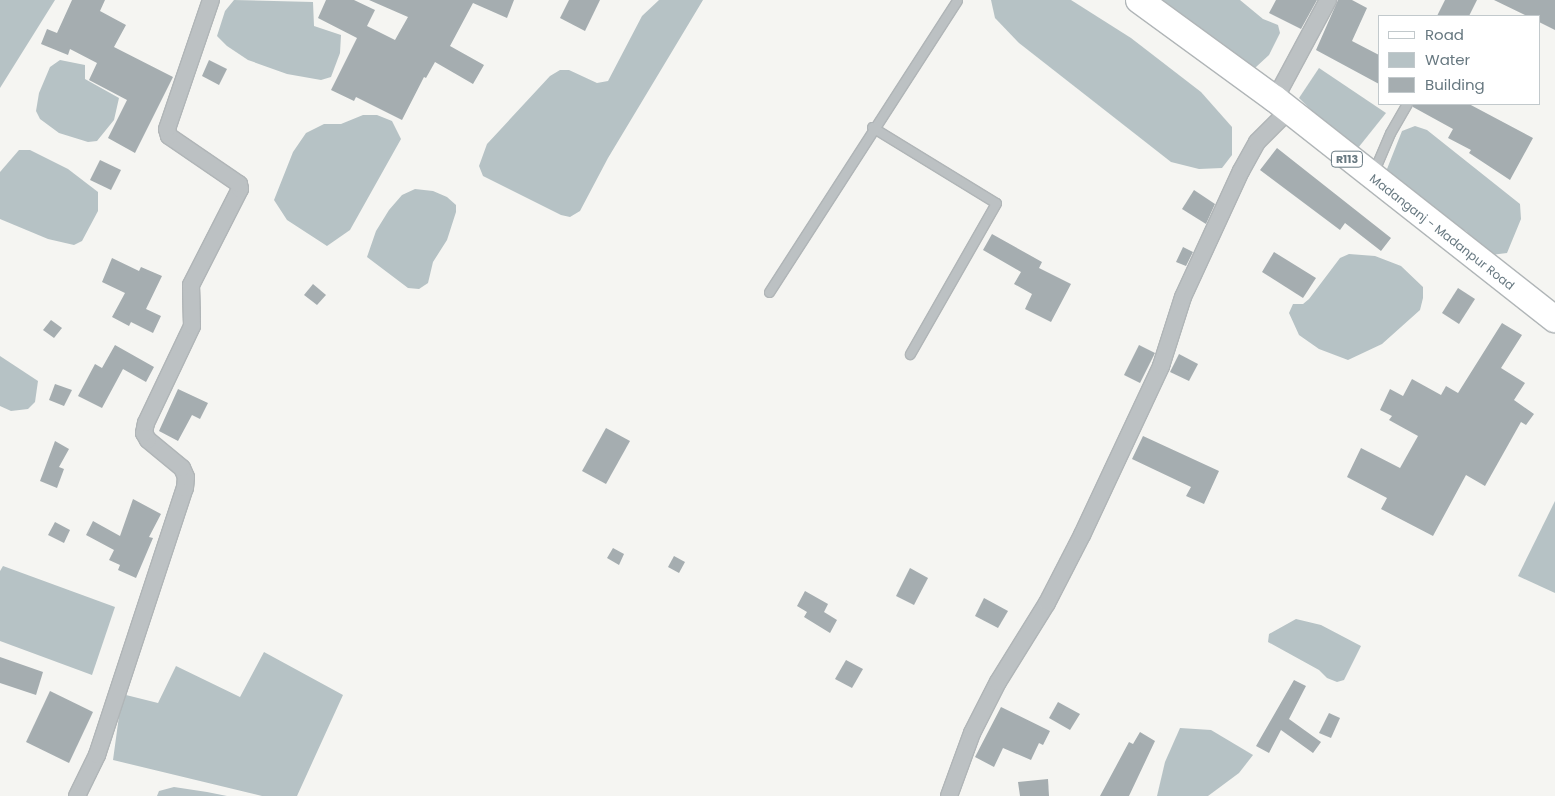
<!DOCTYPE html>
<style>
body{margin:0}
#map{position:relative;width:1555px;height:796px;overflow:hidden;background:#f5f5f2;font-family:Poppins,sans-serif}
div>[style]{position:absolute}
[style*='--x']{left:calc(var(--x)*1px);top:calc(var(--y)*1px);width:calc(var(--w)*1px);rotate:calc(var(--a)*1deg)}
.water>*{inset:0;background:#b6c2c5}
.building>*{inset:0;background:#a5adb0}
.roads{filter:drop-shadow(1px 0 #b0b5b7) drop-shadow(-1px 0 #b0b5b7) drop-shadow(0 1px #b0b5b7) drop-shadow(0 -1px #b0b5b7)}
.service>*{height:9px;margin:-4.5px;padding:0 4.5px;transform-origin:4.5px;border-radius:4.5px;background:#bcc1c3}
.minor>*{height:16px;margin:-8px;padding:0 8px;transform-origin:8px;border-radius:8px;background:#bcc1c3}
.primary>*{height:26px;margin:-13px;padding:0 13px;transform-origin:13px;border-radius:13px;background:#fff}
span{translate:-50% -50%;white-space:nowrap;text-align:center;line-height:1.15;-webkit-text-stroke:5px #fff;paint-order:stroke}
.shield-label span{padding:1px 4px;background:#fff;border:1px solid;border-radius:4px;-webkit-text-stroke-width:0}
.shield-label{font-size:11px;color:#677880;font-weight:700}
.street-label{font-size:12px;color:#677880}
.legend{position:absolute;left:1378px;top:15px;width:162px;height:90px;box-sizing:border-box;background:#fff;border:1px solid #c2c9cc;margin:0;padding:6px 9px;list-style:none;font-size:15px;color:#677880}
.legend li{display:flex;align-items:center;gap:10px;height:25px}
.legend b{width:25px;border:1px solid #c2c9cc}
</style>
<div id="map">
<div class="water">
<i style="clip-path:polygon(0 0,55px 0,0 88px)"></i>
<i style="clip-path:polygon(234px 0,313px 2px,314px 26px,341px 35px,340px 53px,331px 77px,321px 80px,287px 74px,248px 60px,227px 46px,217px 36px,225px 11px)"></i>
<i style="clip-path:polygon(659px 0,703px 0,608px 158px,580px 211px,570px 217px,561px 215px,483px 176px,479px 166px,487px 144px,550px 76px,560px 70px,569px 70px,597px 83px,608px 81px,642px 16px)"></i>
<i style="clip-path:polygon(991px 0,1071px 0,1131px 38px,1201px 92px,1232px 127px,1232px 155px,1222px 168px,1199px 169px,1171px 162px,1019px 43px,995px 18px)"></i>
<i style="clip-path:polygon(1159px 0,1240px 0,1263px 19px,1278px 25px,1280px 33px,1269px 55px,1256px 67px,1245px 70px)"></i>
<i style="clip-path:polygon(60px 60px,85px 65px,85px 79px,119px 98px,114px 120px,97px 141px,88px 142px,59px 133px,40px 119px,36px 111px,39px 93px,50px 67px)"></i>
<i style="clip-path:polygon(1319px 68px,1386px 113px,1354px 153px,1299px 98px)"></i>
<i style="clip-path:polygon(363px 115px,377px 115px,392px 121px,401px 139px,350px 230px,327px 246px,287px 220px,274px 200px,293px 152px,306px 133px,324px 124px,341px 124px)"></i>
<i style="clip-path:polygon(1415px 126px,1427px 130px,1520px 204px,1521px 219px,1507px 253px,1491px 255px,1466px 231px,1453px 226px,1388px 179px,1387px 169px,1402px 131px)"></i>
<i style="clip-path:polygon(19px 150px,30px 150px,68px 169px,98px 192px,98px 211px,82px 241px,74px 245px,48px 239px,0 219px,0 172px)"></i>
<i style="clip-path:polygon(415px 189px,433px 191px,447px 197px,456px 205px,456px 212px,447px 240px,433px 262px,428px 283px,419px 289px,408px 288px,367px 257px,376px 231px,389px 210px,402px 195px)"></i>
<i style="clip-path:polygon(1349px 254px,1375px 256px,1401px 266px,1423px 287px,1423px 298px,1420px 310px,1382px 344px,1348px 360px,1319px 349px,1299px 335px,1289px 313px,1293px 304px,1303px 304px,1309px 299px,1340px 258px)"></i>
<i style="clip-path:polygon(0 356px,38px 381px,35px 402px,28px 409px,11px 411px,0 406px)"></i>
<i style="clip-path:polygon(1555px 501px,1555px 593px,1518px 576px)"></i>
<i style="clip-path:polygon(3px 566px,115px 607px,92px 675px,0 641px,0 571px)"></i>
<i style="clip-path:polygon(1296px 619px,1321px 625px,1361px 646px,1344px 680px,1337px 682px,1327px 678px,1319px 670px,1268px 642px,1269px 634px)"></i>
<i style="clip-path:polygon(264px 652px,343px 695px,297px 796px,262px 796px,113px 760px,122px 694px,158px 703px,176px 666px,240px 697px)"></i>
<i style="clip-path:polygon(1180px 728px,1211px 730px,1253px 755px,1239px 773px,1208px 796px,1157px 796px,1165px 762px)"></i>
<i style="clip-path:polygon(174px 787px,207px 792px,227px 796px,157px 796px,159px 791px)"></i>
</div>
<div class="building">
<i style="clip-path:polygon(72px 0,105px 0,100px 11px,126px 25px,114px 47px,173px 77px,135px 153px,108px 138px,127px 100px,89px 80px,97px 63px,70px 49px,68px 55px,41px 44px,47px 29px,57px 33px)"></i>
<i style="clip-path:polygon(326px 0,354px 0,375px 10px,367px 26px,395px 40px,408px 17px,369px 0,514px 0,507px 18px,473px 3px,450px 46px,484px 65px,473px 84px,435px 62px,426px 78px,424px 77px,402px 120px,356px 97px,354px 101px,331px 90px,357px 38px,318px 18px)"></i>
<i style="clip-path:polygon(569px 0,600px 0,585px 31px,560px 18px)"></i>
<i style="clip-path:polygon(1276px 0,1317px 0,1301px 29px,1269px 13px)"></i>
<i style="clip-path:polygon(1338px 0,1352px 0,1367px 8px,1352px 41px,1379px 55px,1379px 84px,1316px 50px)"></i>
<i style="clip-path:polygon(1445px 0,1477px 0,1469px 16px,1437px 16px)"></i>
<i style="clip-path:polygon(1494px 0,1555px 0,1555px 30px,1539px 22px,1539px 16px,1527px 16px)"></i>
<i style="clip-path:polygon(209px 60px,227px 69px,219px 85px,202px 76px)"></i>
<i style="clip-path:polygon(1413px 104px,1469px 104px,1533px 138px,1510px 180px,1469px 153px,1471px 150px,1448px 138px,1453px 129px,1413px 107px)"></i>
<i style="clip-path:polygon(1277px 148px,1391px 238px,1381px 251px,1345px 223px,1340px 230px,1260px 170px)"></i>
<i style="clip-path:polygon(100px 160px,121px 170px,111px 190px,90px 180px)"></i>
<i style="clip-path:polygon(1194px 190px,1215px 204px,1206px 224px,1182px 209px)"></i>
<i style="clip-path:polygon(992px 234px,1042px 262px,1039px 268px,1071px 284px,1051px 322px,1025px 309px,1032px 294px,1014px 284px,1021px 272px,983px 250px)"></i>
<i style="clip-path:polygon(1183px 247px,1193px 252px,1186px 266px,1176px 262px)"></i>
<i style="clip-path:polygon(1274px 252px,1316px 278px,1303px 298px,1262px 272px)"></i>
<i style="clip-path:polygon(112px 258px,139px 271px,141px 267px,162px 276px,146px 309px,161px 316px,153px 333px,131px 322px,129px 326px,112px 317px,125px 293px,102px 282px)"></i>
<i style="clip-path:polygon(313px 284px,326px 295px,317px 305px,304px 295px)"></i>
<i style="clip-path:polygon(1458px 288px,1475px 299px,1459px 324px,1442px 313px)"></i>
<i style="clip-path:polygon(51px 320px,62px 328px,54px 338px,43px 330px)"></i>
<i style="clip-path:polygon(1502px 323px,1522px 335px,1501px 368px,1525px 383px,1514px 400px,1534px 414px,1526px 425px,1521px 422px,1485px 486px,1466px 475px,1433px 536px,1381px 509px,1387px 498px,1347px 477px,1361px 448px,1400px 468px,1418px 436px,1389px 420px,1392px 416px,1380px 410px,1390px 389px,1403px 396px,1412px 379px,1441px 395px,1446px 386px,1458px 393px)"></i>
<i style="clip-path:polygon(115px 345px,154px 367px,146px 382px,123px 369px,102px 408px,78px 396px,95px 364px,102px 368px)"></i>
<i style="clip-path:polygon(1139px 345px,1155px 353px,1140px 383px,1124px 375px)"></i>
<i style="clip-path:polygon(1179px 354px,1198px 364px,1189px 381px,1170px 372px)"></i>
<i style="clip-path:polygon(55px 384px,72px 390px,64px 406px,49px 400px)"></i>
<i style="clip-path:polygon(178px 389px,208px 403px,200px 419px,192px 415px,178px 441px,159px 431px)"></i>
<i style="clip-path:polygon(606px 428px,630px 441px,606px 484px,582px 471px)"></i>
<i style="clip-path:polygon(1143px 436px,1219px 471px,1204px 504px,1186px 496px,1191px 487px,1132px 459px)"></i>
<i style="clip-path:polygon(55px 441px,69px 449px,59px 467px,64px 469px,57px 488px,40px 481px)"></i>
<i style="clip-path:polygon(133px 499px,161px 514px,149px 537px,153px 538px,136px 578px,118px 570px,120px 565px,109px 560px,114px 550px,86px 535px,93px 521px,120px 536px)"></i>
<i style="clip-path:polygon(55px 522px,70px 530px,64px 543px,48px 535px)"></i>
<i style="clip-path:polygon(613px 548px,624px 554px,619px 565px,607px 558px)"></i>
<i style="clip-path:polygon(674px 556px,685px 562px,679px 573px,668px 567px)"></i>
<i style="clip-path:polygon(910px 568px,928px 578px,914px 605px,896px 596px)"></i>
<i style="clip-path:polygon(805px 591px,828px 604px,824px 612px,837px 620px,830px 633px,804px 617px,807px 612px,797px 606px)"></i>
<i style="clip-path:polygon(984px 598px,1008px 611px,998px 628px,975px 616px)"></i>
<i style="clip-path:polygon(0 657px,43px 672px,36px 695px,0 683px)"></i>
<i style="clip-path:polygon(846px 660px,863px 669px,852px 688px,835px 679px)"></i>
<i style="clip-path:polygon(1294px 680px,1306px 686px,1289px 719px,1321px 742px,1313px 753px,1281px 730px,1269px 753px,1256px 746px)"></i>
<i style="clip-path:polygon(50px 691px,93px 712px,69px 763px,26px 742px)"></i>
<i style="clip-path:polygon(1058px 702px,1080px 714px,1070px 730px,1049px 718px)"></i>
<i style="clip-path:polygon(1001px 707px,1050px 731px,1043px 745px,1039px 743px,1031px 760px,1003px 748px,994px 767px,975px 757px)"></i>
<i style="clip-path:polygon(1329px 713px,1340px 718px,1331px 738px,1319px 733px)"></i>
<i style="clip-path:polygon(1140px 732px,1155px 741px,1129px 796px,1100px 796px,1129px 742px,1133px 744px)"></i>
<i style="clip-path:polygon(1048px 779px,1049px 796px,1020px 796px,1018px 782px)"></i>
</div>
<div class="roads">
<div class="service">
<i style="--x:872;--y:127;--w:145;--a:31.5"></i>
<i style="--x:996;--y:203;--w:174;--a:119.7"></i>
<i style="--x:1373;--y:173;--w:43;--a:-67"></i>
<i style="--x:1390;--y:133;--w:34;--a:-60"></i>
<i style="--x:769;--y:292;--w:347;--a:-57.2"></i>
</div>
<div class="minor">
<i style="--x:1275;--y:99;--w:112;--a:-61.8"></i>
<i style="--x:77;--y:796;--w:46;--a:-64"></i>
<i style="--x:97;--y:755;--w:281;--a:-71.8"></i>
<i style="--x:185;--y:488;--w:11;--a:-85"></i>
<i style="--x:186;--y:477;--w:10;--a:-114"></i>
<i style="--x:182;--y:468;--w:44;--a:-140.5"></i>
<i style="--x:148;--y:440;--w:8;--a:-120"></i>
<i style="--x:144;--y:433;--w:10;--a:-79"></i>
<i style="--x:146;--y:423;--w:107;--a:-64.6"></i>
<i style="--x:192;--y:326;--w:41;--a:-91.4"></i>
<i style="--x:191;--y:285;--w:108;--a:-63"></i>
<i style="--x:240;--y:189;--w:5;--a:-101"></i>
<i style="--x:239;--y:184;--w:85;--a:-145.6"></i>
<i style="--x:169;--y:136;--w:7;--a:-106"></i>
<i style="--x:167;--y:129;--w:136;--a:-71.2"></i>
<i style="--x:949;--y:796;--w:67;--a:-69.9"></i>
<i style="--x:972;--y:733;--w:57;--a:-63"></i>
<i style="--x:998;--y:682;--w:93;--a:-58.2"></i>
<i style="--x:1047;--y:603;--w:76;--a:-62.8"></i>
<i style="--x:1082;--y:535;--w:187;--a:-64.9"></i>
<i style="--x:1161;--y:366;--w:72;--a:-72.3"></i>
<i style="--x:1183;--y:297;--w:139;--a:-65.3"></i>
<i style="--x:1241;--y:171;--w:33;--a:-61"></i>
<i style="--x:1257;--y:142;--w:42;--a:-45"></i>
</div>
<div class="primary">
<i style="--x:1139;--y:0;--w:168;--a:36.1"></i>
<i style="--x:1275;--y:99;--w:356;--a:38.2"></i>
</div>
</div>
<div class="shield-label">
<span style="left:1347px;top:159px">R113</span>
</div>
<div class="street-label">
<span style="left:1442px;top:232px;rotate:38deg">Madanganj - Madanpur Road</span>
</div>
<ul class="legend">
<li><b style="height:6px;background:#fff"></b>Road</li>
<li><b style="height:14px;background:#b6c2c5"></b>Water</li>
<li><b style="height:14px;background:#a5adb0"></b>Building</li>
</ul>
</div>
